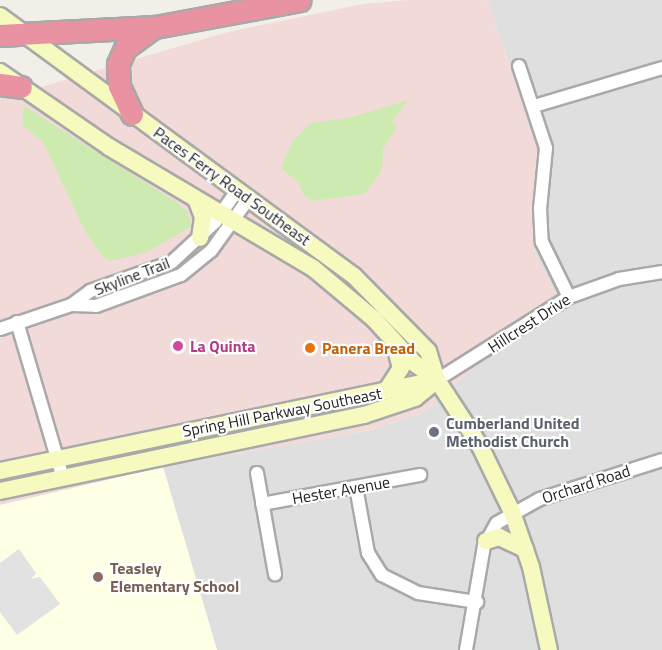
<!DOCTYPE html>
<style>
body{margin:0}
#map{position:relative;width:662px;height:650px;overflow:hidden;background:#f2efe9;font-family:"Titillium Web",sans-serif}
div>[style]{position:absolute}
[style*='--x']{left:calc(var(--x)*1px);top:calc(var(--y)*1px);width:calc(var(--w)*1px);rotate:calc(var(--a)*1deg)}
.residential>*{inset:0;background:#e0dfdf}
.commercial>*{inset:0;background:#f2dad9}
.education>*{inset:0;background:#ffffe5}
.grass>*{inset:0;background:#cdebb0}
.parking>*{inset:0;background:#e2e2e2}
.roads{filter:drop-shadow(2px 0 #a9a9a9) drop-shadow(-2px 0 #a9a9a9) drop-shadow(0 2px #a9a9a9) drop-shadow(0 -2px #a9a9a9)}
.street>*{height:12px;margin:-6px;padding:0 6px;transform-origin:6px;border-radius:6px;background:#fff}
.secondary>*{height:16px;margin:-8px;padding:0 8px;transform-origin:8px;border-radius:8px;background:#f7fabf}
.highway>*{height:21px;margin:-10.5px;padding:0 10.5px;transform-origin:10.5px;border-radius:10.5px;background:#e892a2}
.dots>*{width:16px;height:16px;translate:-50% -50%;box-sizing:border-box;border:3px solid #fff;border-radius:50%}
span{translate:-50% -50%;white-space:nowrap;text-align:center;line-height:1.15;-webkit-text-stroke:4.5px #fff;paint-order:stroke}
.street-label{font-size:16px;color:#222}
.hotel-label{font-size:16px;color:#b23c85;font-weight:700}
.left{translate:0 -50%;text-align:left}
.food-label{font-size:16px;color:#c56008;font-weight:700}
.worship-label{font-size:16px;color:#5b616d;font-weight:700}
.education-label{font-size:16px;color:#785e54;font-weight:700}
</style>
<div id="map">
<div class="residential">
<i style="clip-path:polygon(487px 0,662px 0,662px 650px,217px 650px,163px 467px,371px 430px,424px 412px,556px 295px,535px 254px,532px 201px,539px 176px,539px 147px)"></i>
</div>
<div class="commercial">
<i style="clip-path:polygon(407px 0,487px 0,539px 147px,539px 176px,532px 201px,535px 254px,557px 295px,424px 412px,371px 430px,163px 467px,0 505px,0 99px,228px 32px,363px 4px)"></i>
</div>
<div class="education">
<i style="clip-path:polygon(163px 467px,217px 650px,0 650px,0 505px)"></i>
</div>
<div class="grass">
<i style="clip-path:polygon(408px 100px,392px 121px,397px 127px,383px 149px,382px 170px,365px 194px,312px 201px,303px 194px,299px 183px,281px 168px,292px 142px,311px 123px,349px 118px)"></i>
<i style="clip-path:polygon(24px 106px,176px 202px,187px 211px,192px 226px,147px 252px,110px 261px,102px 256px,85px 231px,43px 142px,22px 125px)"></i>
</div>
<div class="parking">
<i style="clip-path:polygon(19px 549px,36px 573px,31px 579px,40px 577px,60px 604px,17px 635px,0 612px,0 563px)"></i>
</div>
<div class="roads">
<div class="street">
<i style="--x:519;--y:66;--w:86;--a:71.8"></i>
<i style="--x:546;--y:148;--w:61;--a:95.6"></i>
<i style="--x:540;--y:209;--w:33;--a:87"></i>
<i style="--x:542;--y:242;--w:61;--a:63.9"></i>
<i style="--x:534;--y:106;--w:134;--a:-16.5"></i>
<i style="--x:71;--y:305;--w:25;--a:2"></i>
<i style="--x:96;--y:306;--w:90;--a:-20"></i>
<i style="--x:181;--y:275;--w:38;--a:-39"></i>
<i style="--x:211;--y:251;--w:65;--a:-54.4"></i>
<i style="--x:17;--y:322;--w:159;--a:73.6"></i>
<i style="--x:0;--y:329;--w:75;--a:-18.7"></i>
<i style="--x:71;--y:305;--w:24;--a:-36"></i>
<i style="--x:90;--y:291;--w:87;--a:-19.5"></i>
<i style="--x:172;--y:262;--w:59;--a:-42.9"></i>
<i style="--x:215;--y:222;--w:39;--a:-55"></i>
<i style="--x:437;--y:380;--w:156;--a:-32.2"></i>
<i style="--x:569;--y:297;--w:53;--a:-19.8"></i>
<i style="--x:619;--y:279;--w:44;--a:-9.2"></i>
<i style="--x:257;--y:473;--w:103;--a:79.9"></i>
<i style="--x:356;--y:487;--w:67;--a:79.7"></i>
<i style="--x:368;--y:553;--w:26;--a:58"></i>
<i style="--x:382;--y:575;--w:40;--a:26.6"></i>
<i style="--x:418;--y:593;--w:60;--a:8.7"></i>
<i style="--x:262;--y:504;--w:161;--a:-10.4"></i>
<i style="--x:466;--y:650;--w:106;--a:-80.2"></i>
<i style="--x:484;--y:546;--w:26;--a:-61"></i>
<i style="--x:497;--y:523;--w:49;--a:-29.2"></i>
<i style="--x:540;--y:499;--w:128;--a:-17.7"></i>
</div>
<div class="secondary">
<i style="--x:0;--y:16;--w:439;--a:36.3"></i>
<i style="--x:354;--y:276;--w:105;--a:45.4"></i>
<i style="--x:428;--y:351;--w:30;--a:73"></i>
<i style="--x:0;--y:72;--w:132;--a:34.5"></i>
<i style="--x:109;--y:147;--w:237;--a:30.7"></i>
<i style="--x:313;--y:268;--w:80;--a:39.9"></i>
<i style="--x:374;--y:319;--w:59;--a:47.7"></i>
<i style="--x:414;--y:363;--w:29;--a:36"></i>
<i style="--x:437;--y:380;--w:79;--a:56.9"></i>
<i style="--x:480;--y:446;--w:73;--a:64.1"></i>
<i style="--x:512;--y:512;--w:58;--a:70.9"></i>
<i style="--x:531;--y:567;--w:85;--a:77.8"></i>
<i style="--x:196;--y:199;--w:19;--a:69"></i>
<i style="--x:203;--y:217;--w:21;--a:98"></i>
<i style="--x:386;--y:391;--w:27;--a:-57"></i>
<i style="--x:401;--y:368;--w:24;--a:-105"></i>
<i style="--x:0;--y:471;--w:446;--a:-11.8"></i>
<i style="--x:0;--y:491;--w:372;--a:-11.8"></i>
<i style="--x:364;--y:415;--w:54;--a:-18.4"></i>
<i style="--x:415;--y:398;--w:28;--a:-39"></i>
<i style="--x:486;--y:541;--w:14;--a:-17"></i>
<i style="--x:499;--y:537;--w:29;--a:25"></i>
</div>
<div class="highway">
<i style="--x:0;--y:35;--w:155;--a:-3"></i>
<i style="--x:155;--y:27;--w:147;--a:-10.5"></i>
<i style="--x:0;--y:84;--w:21;--a:8"></i>
<i style="--x:132;--y:114;--w:31;--a:-115"></i>
<i style="--x:119;--y:86;--w:22;--a:-93"></i>
<i style="--x:118;--y:64;--w:17;--a:-66"></i>
<i style="--x:125;--y:48;--w:36;--a:-36"></i>
</div>
</div>
<div class="dots">
<i style="left:178px;top:346px;background:#d1479c"></i>
<i style="left:310px;top:348px;background:#e8710a"></i>
<i style="left:434px;top:432px;background:#6b7280"></i>
<i style="left:98px;top:577px;background:#8d6e63"></i>
</div>
<div class="street-label">
<span style="left:232px;top:186px;rotate:36deg">Paces Ferry Road Southeast</span>
<span style="left:132px;top:276px;rotate:-21deg">Skyline Trail</span>
<span style="left:529px;top:323px;rotate:-33deg">Hillcrest Drive</span>
<span style="left:282px;top:412px;rotate:-11deg">Spring Hill Parkway Southeast</span>
<span style="left:586px;top:484px;rotate:-18deg">Orchard Road</span>
<span style="left:341px;top:490px;rotate:-10deg">Hester Avenue</span>
</div>
<div class="hotel-label">
<span class="left" style="left:190px;top:346px">La Quinta</span>
</div>
<div class="food-label">
<span class="left" style="left:322px;top:348px">Panera Bread</span>
</div>
<div class="worship-label">
<span class="left" style="left:446px;top:432px">Cumberland United<br>Methodist Church</span>
</div>
<div class="education-label">
<span class="left" style="left:110px;top:577px">Teasley<br>Elementary School</span>
</div>
</div>
